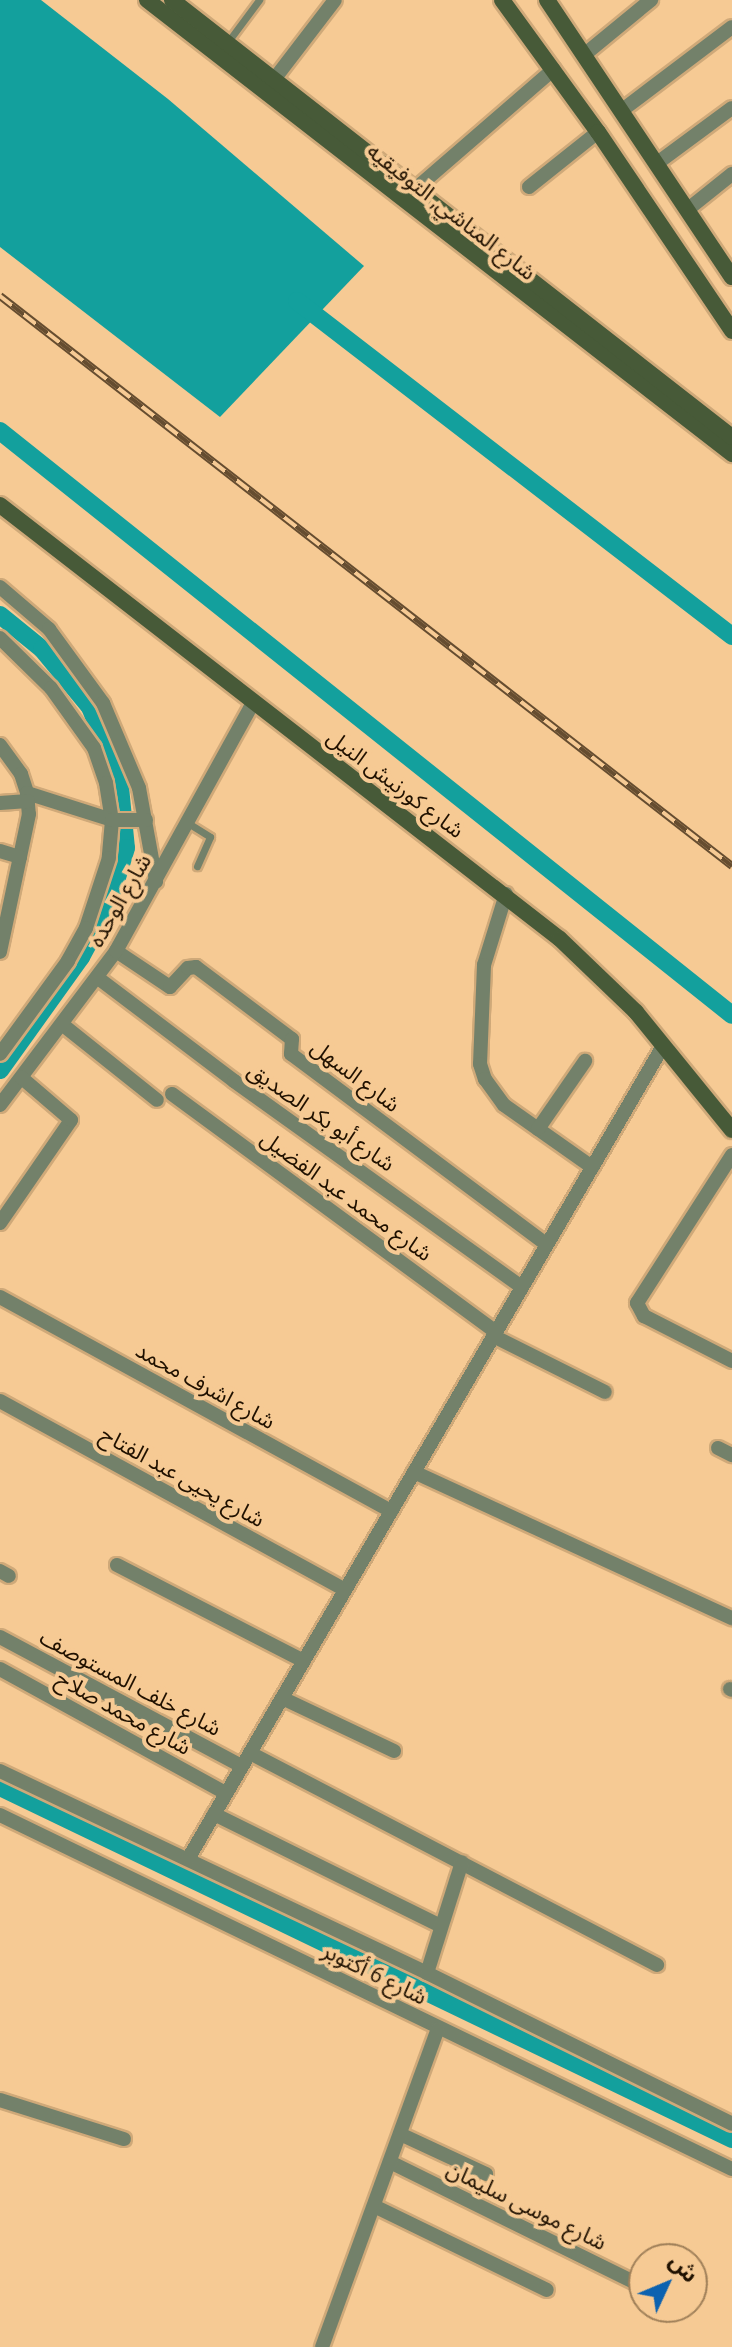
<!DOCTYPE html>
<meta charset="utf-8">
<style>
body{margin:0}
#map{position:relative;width:732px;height:2347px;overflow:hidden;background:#f6ca94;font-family:Ubuntu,"Noto Sans Arabic",sans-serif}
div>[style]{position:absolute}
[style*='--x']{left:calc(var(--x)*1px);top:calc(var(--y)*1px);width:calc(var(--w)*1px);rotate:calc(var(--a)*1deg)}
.water>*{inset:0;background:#13a09d}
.canal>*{height:18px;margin:-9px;padding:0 9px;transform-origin:9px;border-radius:9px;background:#13a09d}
.roads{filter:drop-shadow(2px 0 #cfa979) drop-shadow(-2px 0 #cfa979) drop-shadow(0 2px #cfa979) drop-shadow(0 -2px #cfa979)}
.lane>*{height:7px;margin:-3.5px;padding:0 3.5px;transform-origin:3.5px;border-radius:3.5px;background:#73816a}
.street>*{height:14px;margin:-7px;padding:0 7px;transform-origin:7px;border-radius:7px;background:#73816a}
.secondary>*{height:16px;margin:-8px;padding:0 8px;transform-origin:8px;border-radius:8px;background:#475a38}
.rail>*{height:8px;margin-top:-4px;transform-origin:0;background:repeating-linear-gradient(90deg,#f6ca94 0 15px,#664d30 0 30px);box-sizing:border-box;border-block:2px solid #664d30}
span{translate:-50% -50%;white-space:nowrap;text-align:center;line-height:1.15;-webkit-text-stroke:8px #f6ca94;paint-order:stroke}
.street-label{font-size:22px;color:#201100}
.north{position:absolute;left:628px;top:2243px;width:80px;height:80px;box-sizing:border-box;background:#f6ca94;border:2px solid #a08059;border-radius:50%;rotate:46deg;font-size:22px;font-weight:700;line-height:32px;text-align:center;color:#201100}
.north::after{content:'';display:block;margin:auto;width:28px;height:36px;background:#0c62b0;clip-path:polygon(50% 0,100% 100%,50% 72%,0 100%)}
</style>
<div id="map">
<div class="water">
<i style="clip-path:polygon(0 0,41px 0,168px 99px,364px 266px,220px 417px,0 247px)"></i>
</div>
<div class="canal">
<i style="--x:297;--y:301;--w:549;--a:37.6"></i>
<i style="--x:0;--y:431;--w:936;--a:38.58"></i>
<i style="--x:0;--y:615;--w:54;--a:39"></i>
<i style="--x:42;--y:649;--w:75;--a:50.4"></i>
<i style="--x:90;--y:707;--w:76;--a:67.5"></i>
<i style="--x:119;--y:777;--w:71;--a:84.4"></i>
<i style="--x:126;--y:848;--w:62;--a:107"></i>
<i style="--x:108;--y:907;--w:57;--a:118.4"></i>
<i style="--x:81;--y:957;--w:139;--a:125.6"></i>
<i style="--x:0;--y:1787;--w:812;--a:25.68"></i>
</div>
<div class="roads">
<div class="lane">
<i style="--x:227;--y:43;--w:54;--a:-53.3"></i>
<i style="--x:188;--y:823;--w:26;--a:32"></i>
<i style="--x:210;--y:837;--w:32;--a:114"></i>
</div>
<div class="street">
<i style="--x:584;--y:55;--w:87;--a:-39.4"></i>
<i style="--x:269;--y:86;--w:108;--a:-52.5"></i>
<i style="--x:621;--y:111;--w:139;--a:-37.1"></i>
<i style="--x:656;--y:164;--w:94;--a:-36.4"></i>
<i style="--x:529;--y:187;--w:88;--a:-38.6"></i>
<i style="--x:413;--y:191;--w:186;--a:-40.9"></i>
<i style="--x:687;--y:210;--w:58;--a:-38.7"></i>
<i style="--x:0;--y:587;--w:65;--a:40.6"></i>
<i style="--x:49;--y:629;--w:92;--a:53.9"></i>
<i style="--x:103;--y:703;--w:92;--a:67"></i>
<i style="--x:139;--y:788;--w:95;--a:79.6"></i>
<i style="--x:0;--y:638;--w:71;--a:44.4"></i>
<i style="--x:51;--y:688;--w:74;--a:54.4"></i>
<i style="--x:94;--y:748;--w:37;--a:71"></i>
<i style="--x:106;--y:783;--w:37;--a:81"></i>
<i style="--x:112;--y:820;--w:38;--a:95"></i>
<i style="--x:109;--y:858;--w:74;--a:108.2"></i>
<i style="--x:86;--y:928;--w:38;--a:119"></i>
<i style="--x:68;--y:961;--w:115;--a:126.2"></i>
<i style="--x:0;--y:745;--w:36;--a:54"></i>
<i style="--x:21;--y:774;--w:20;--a:72"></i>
<i style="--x:27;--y:793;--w:21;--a:85"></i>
<i style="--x:29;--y:814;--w:141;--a:101.9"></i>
<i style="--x:27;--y:793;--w:89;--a:17.6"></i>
<i style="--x:112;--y:820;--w:34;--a:0"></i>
<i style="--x:0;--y:803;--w:28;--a:-4"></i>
<i style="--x:0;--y:851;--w:21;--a:17"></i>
<i style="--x:506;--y:894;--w:74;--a:107.2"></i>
<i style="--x:484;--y:965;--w:99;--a:92.3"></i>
<i style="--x:480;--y:1064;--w:16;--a:72"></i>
<i style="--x:485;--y:1079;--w:32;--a:54"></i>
<i style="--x:504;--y:1105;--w:108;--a:35.2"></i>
<i style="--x:116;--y:951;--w:65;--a:33.7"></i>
<i style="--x:170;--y:987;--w:26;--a:-47"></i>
<i style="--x:188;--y:968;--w:8;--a:-7"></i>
<i style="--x:196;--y:967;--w:120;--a:36.9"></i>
<i style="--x:292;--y:1039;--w:15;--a:94"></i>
<i style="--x:291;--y:1054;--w:319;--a:36.7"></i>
<i style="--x:98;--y:978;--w:171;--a:37.1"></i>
<i style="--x:234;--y:1081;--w:354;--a:35.6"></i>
<i style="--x:63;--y:1025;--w:120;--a:38.6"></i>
<i style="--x:172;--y:1094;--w:402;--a:36.3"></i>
<i style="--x:0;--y:1105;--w:193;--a:-53"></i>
<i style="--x:116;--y:951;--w:283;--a:-61.1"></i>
<i style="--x:538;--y:1129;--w:83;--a:-55.3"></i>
<i style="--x:732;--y:1155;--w:176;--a:122.7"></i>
<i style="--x:637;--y:1303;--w:15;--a:62"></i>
<i style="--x:644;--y:1316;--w:99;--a:27.1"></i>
<i style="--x:0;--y:1223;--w:125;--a:-55.4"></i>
<i style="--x:71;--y:1120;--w:65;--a:-139.4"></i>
<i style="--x:0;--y:1297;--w:446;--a:28.7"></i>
<i style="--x:493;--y:1336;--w:125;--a:26.6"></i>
<i style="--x:0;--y:1401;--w:393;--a:28.7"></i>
<i style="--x:718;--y:1448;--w:16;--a:27"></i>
<i style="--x:414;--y:1472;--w:350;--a:24.7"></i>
<i style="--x:117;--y:1565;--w:210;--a:27.2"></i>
<i style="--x:0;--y:1571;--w:10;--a:29"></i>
<i style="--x:0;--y:1637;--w:274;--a:28.1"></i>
<i style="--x:0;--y:1669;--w:258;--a:28.8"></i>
<i style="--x:730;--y:1689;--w:2;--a:27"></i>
<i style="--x:282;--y:1698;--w:124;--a:25.3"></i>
<i style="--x:250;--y:1753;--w:459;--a:27.5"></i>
<i style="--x:0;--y:1771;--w:472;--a:25.3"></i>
<i style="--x:427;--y:1973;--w:340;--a:26.3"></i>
<i style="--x:214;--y:1814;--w:253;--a:26.3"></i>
<i style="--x:0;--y:1815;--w:813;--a:25.81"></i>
<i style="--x:188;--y:1859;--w:942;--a:-59.7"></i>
<i style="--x:427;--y:1973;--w:116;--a:-72.5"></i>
<i style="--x:0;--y:2100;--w:130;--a:17.5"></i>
<i style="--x:400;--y:2134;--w:95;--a:24.9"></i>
<i style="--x:390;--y:2162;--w:283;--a:26.2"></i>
<i style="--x:374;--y:2206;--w:192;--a:25.9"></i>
<i style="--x:322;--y:2347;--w:338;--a:-70"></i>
</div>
<div class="secondary">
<i style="--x:147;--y:0;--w:741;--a:37.81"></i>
<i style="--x:172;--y:0;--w:710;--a:37.97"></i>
<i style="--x:502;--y:0;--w:163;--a:54"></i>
<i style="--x:598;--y:132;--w:240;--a:56"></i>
<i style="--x:547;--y:0;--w:333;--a:56.3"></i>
<i style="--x:0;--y:505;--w:708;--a:37.78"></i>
<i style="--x:560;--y:939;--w:105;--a:43.8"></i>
<i style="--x:636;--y:1012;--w:152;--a:50.9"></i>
</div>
</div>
<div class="rail">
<i style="--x:0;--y:296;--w:928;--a:37.91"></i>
</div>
<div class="street-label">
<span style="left:452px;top:211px;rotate:38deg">شارع المناشي, التوفيقيه</span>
<span style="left:396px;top:783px;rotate:37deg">شارع كورنيش النيل</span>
<span style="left:119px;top:900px;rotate:-60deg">شارع الوحده</span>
<span style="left:356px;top:1075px;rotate:37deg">شارع السهل</span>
<span style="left:322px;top:1116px;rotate:35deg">شارع أبو بكر الصديق</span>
<span style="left:347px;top:1195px;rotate:36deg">شارع محمد عبد الفضيل</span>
<span style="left:206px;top:1385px;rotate:29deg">شارع اشرف محمد</span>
<span style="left:183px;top:1476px;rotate:29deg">شارع يحيى عبد الفتاح</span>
<span style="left:131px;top:1682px;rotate:28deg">شارع خلف المستوصف</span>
<span style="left:124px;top:1712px;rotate:29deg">شارع محمد صلاح</span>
<span style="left:375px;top:1973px;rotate:26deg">شارع 6 أكتوبر</span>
<span style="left:527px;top:2205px;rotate:26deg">شارع موسى سليمان</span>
</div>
<div class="north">ش</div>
</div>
